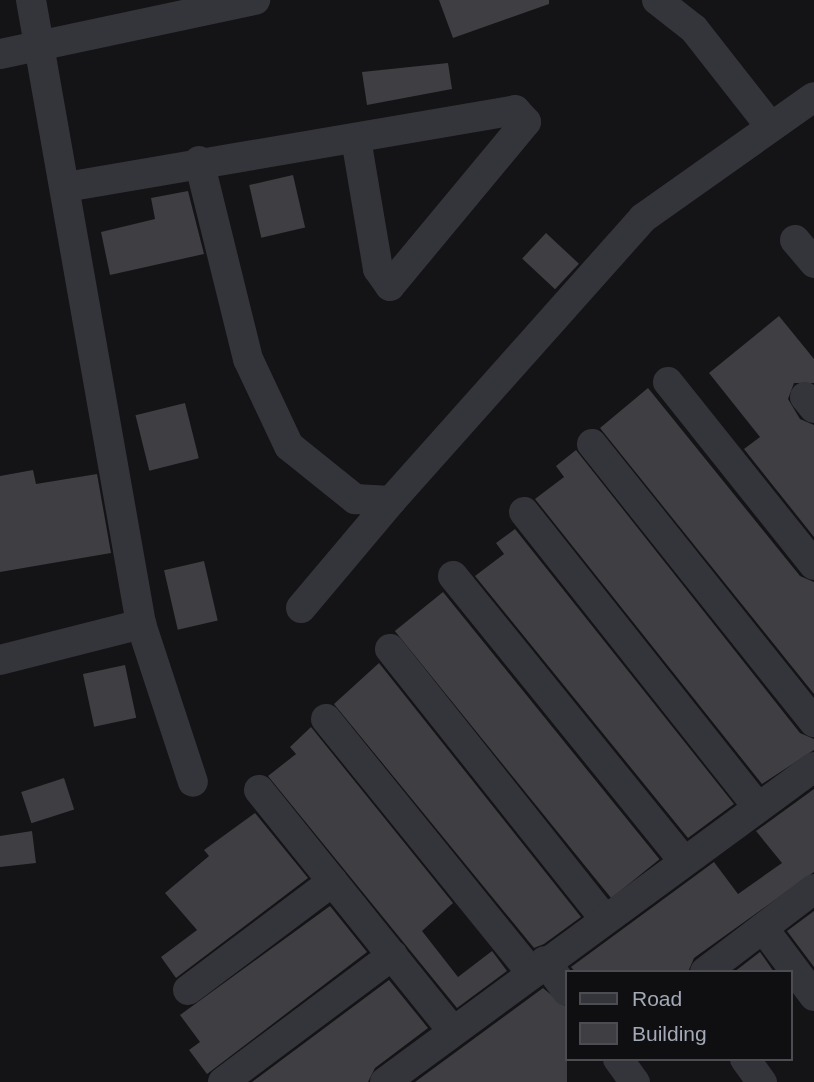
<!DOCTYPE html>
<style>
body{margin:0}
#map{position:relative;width:814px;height:1082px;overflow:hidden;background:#141416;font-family:Arial,sans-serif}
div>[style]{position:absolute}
.building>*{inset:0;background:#3e3e43;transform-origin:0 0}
.minor>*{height:30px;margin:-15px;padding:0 15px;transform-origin:15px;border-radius:15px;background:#34353b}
span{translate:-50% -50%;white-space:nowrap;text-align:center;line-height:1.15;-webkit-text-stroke:6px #0f0f11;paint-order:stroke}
.legend{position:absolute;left:565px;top:970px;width:228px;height:91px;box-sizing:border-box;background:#0f0f11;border:2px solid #4b4d53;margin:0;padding:9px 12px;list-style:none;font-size:21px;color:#a4a9b7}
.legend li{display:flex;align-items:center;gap:14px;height:35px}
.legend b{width:35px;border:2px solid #4b4d53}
</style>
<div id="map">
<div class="building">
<div style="clip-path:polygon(439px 0,549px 0,549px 4px,453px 38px)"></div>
<div style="clip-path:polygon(448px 63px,452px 89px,367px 105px,362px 72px)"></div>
<div style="left:293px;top:175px;width:54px;height:45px;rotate:77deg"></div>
<div style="clip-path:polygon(188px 191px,204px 254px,110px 275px,101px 232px,155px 219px,151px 198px)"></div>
<div style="left:546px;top:233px;width:45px;height:35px;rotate:43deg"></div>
<div style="clip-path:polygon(779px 316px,814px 359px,814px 383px,794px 383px,788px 399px,800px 419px,814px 425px,814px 537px,744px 449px,760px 437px,709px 373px)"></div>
<div style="clip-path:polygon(648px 388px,800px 576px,814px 582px,814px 694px,600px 428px)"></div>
<div style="left:185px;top:403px;width:57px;height:51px;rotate:76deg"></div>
<div style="clip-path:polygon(576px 450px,800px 733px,814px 739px,814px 750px,762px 784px,535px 499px,564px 477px,556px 466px)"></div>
<div style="clip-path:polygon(33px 470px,36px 484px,97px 474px,111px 553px,0 572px,0 476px)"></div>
<div style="clip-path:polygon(515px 529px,734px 804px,688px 838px,475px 576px,504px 554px,496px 543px)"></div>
<div style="left:204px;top:561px;width:61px;height:41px;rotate:77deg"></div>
<div style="left:443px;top:592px;width:344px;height:62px;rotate:51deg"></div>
<div style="clip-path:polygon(379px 663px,581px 917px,544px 944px,534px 948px,334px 704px)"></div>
<div style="left:125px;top:665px;width:54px;height:43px;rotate:78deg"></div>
<div style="clip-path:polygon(311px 727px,453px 903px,422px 931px,458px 977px,492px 951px,507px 971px,457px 1008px,268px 776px,296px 754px,290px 747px)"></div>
<div style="left:64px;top:778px;width:33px;height:45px;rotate:72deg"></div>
<div style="clip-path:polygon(814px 789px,814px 872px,694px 958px,688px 972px,575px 972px,571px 967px,714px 862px,738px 894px,782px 863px,756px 831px)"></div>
<div style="clip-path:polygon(255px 813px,308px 878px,176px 978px,161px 957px,197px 930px,165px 893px,209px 856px,204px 850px)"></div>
<div style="clip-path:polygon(32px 831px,36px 863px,0 867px,0 836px)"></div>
<div style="clip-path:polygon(330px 906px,367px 952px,207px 1074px,189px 1050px,200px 1042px,180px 1015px)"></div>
<div style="clip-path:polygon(814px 911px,814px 967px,787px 931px)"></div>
<div style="clip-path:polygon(760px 952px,774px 972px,734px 972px)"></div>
<div style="clip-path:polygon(389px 980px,428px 1028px,375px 1068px,368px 1082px,252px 1082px)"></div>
<div style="clip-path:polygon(543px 988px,567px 1008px,567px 1082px,415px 1082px)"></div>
</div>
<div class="minor">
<div style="left:31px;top:0;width:634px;rotate:80deg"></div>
<div style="left:141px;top:624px;width:166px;rotate:71.8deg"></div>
<div style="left:657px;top:0;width:47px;rotate:38.1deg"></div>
<div style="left:694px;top:29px;width:123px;rotate:51.9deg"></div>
<div style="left:0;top:54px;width:261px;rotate:-12deg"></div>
<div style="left:199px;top:161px;width:204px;rotate:76.1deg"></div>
<div style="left:248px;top:359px;width:96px;rotate:64.8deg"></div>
<div style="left:289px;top:446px;width:85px;rotate:38.8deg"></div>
<div style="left:355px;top:499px;width:36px;rotate:3deg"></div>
<div style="left:391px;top:501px;width:379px;rotate:-48.3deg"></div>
<div style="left:643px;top:218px;width:209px;rotate:-35.3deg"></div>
<div style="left:66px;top:187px;width:456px;rotate:-9.7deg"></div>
<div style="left:515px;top:110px;width:16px;rotate:47deg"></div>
<div style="left:526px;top:122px;width:213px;rotate:129.7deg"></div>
<div style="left:390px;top:286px;width:21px;rotate:-125deg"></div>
<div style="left:378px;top:269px;width:132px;rotate:-99.6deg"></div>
<div style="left:795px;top:240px;width:30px;rotate:50deg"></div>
<div style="left:668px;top:382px;width:234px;rotate:51.4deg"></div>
<div style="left:805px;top:397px;width:14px;rotate:51deg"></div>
<div style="left:592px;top:444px;width:356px;rotate:51.4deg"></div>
<div style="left:524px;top:512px;width:377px;rotate:51.6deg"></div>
<div style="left:453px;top:576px;width:367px;rotate:51deg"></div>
<div style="left:301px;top:608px;width:140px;rotate:-49.9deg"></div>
<div style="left:390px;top:649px;width:344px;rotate:51.5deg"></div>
<div style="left:0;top:660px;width:146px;rotate:-14.3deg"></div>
<div style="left:326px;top:719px;width:326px;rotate:51deg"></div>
<div style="left:259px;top:790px;width:309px;rotate:51.2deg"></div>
<div style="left:763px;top:928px;width:85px;rotate:53.1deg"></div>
<div style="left:545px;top:961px;width:37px;rotate:54deg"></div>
<div style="left:705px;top:972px;width:137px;rotate:-37.3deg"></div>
<div style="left:188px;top:990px;width:181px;rotate:-36.9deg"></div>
<div style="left:618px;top:1059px;width:29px;rotate:54deg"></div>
<div style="left:745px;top:1059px;width:29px;rotate:54deg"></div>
<div style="left:223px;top:1082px;width:212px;rotate:-36.8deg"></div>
<div style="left:385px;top:1082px;width:532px;rotate:-36.29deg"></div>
</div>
<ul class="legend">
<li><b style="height:9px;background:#34353b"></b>Road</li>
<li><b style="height:19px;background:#3e3e43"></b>Building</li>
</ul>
</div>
